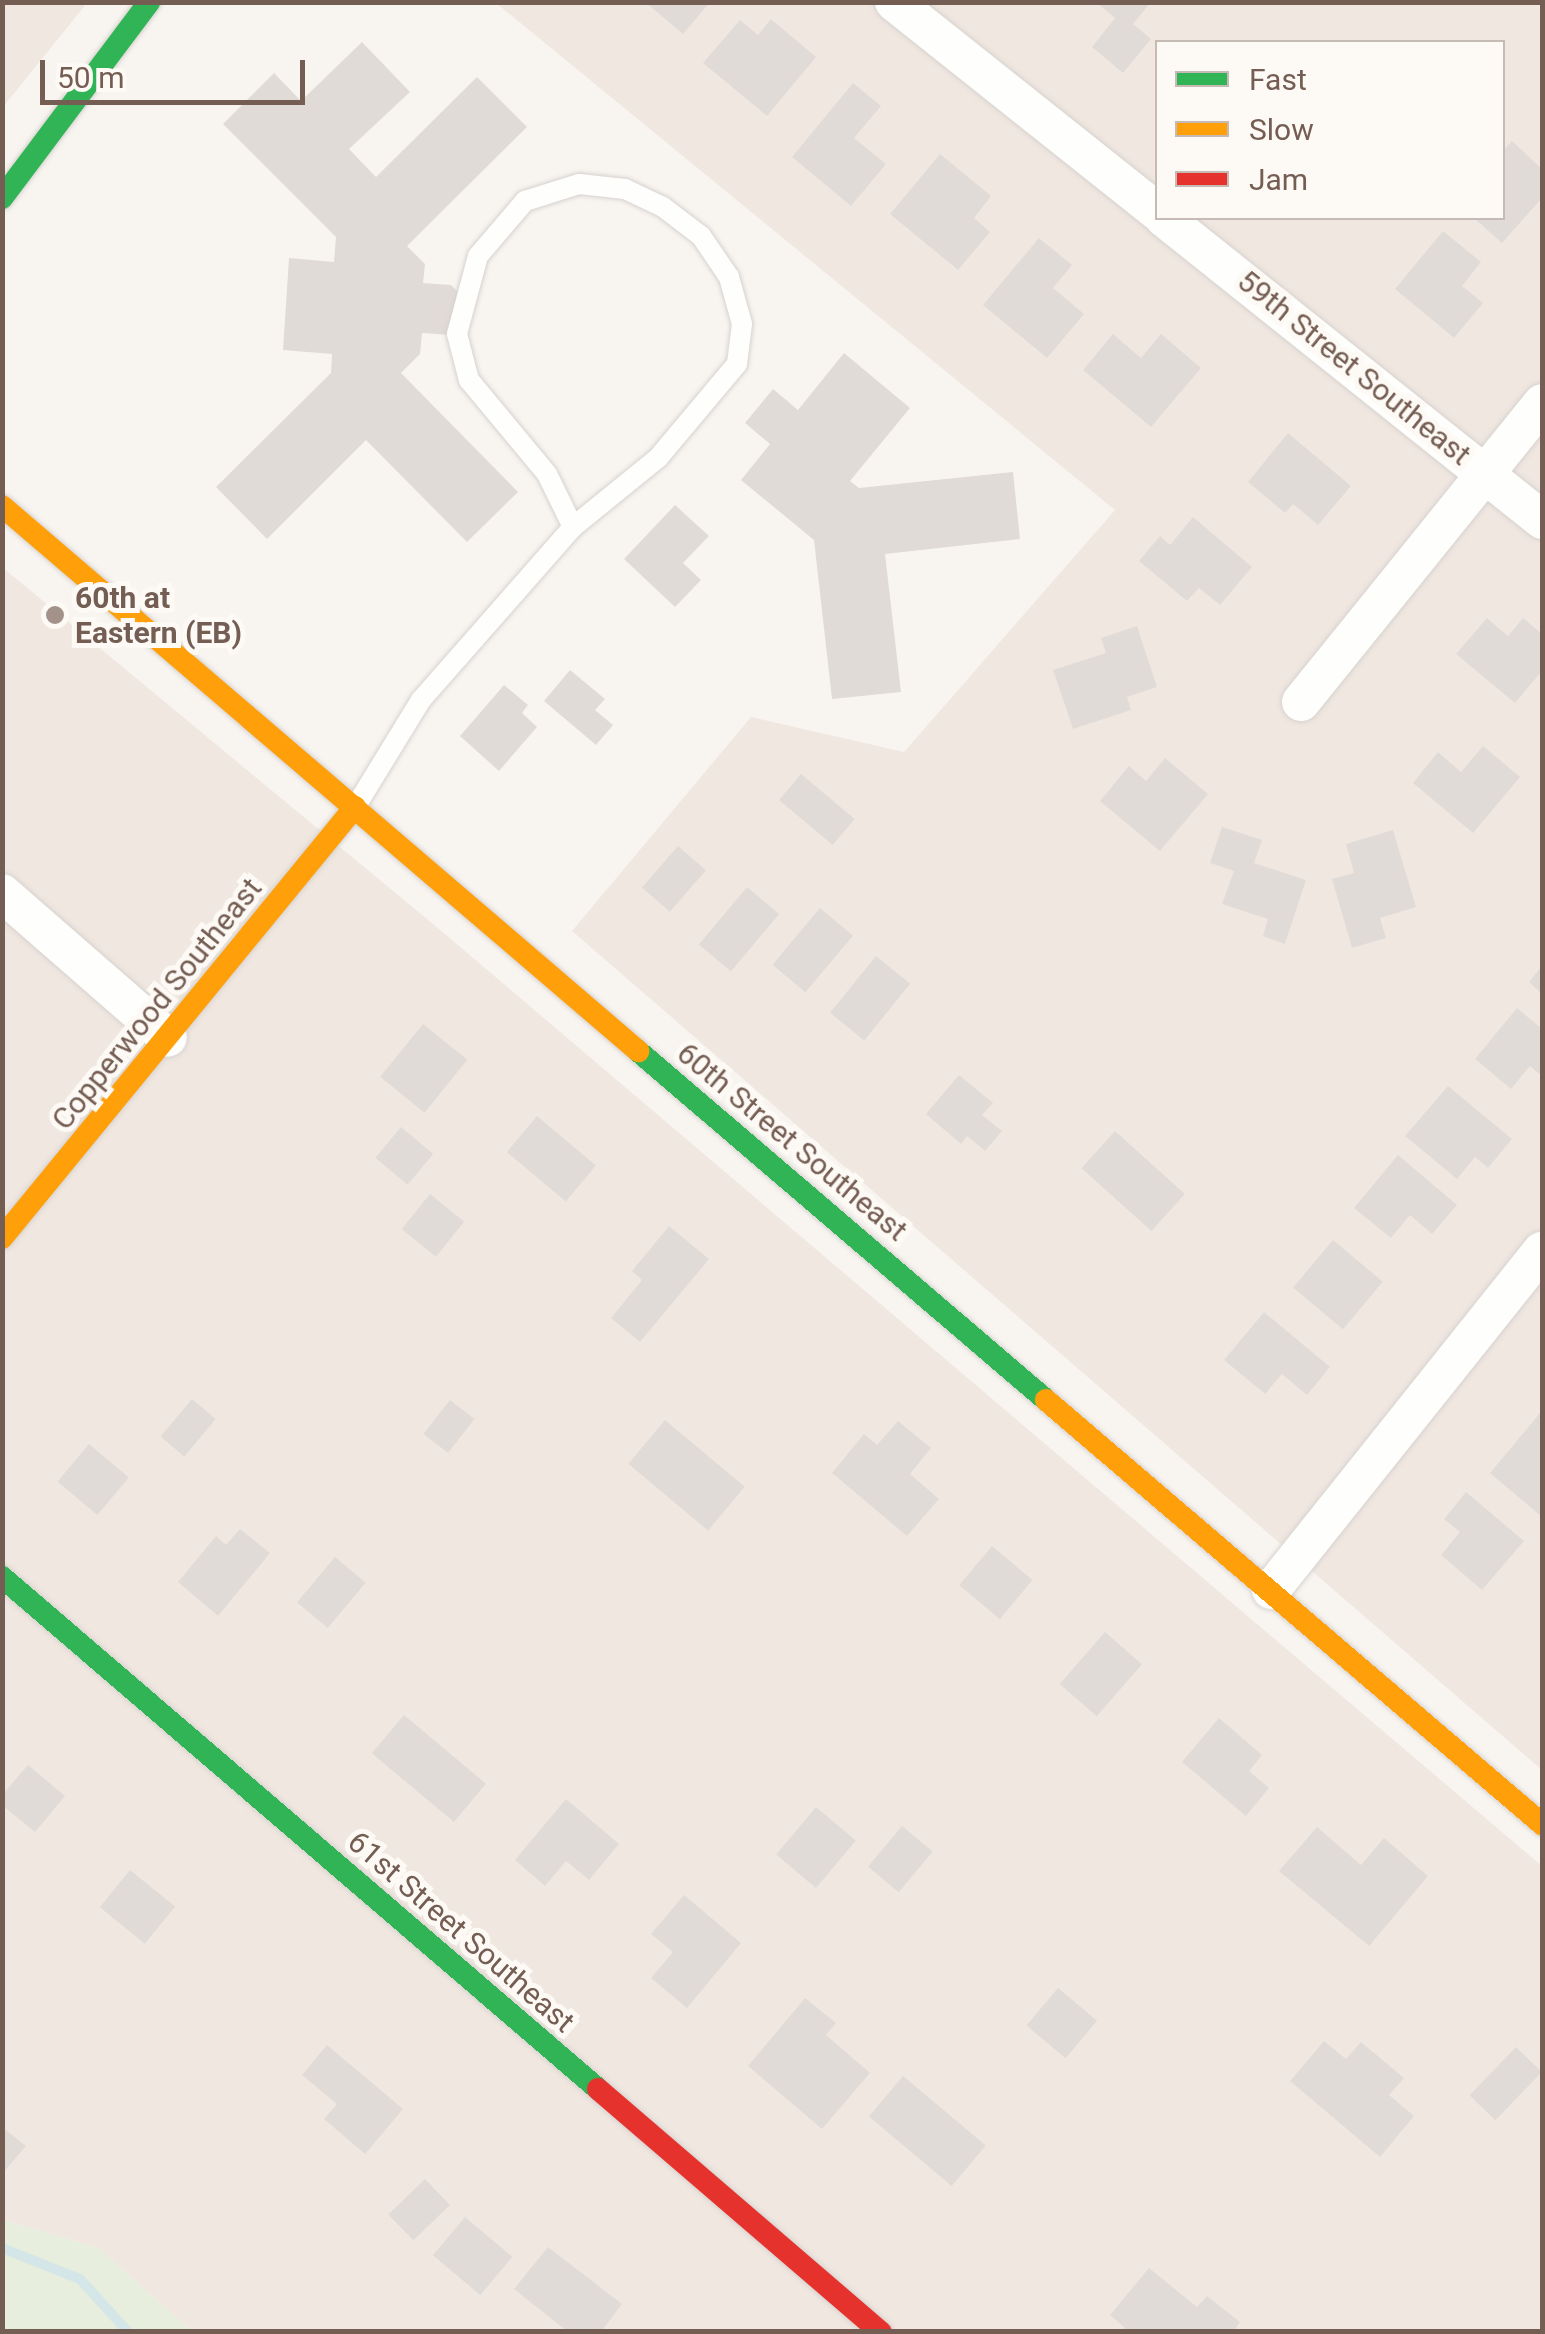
<!DOCTYPE html>
<style>
body{margin:0}
#map{position:relative;width:1545px;height:2334px;overflow:hidden;background:#f8f5f1;font-family:Roboto,sans-serif}
div>[style]{position:absolute}
.residential>*{inset:0;background:#f0e7e0}
.green>*{inset:0;background:#e7eedd}
.stream>*{height:10px;margin:-5px;padding:0 5px;transform-origin:5px;border-radius:5px;background:#d4e6e7}
.building>*{inset:0;background:#e1dbd7;transform-origin:0 0}
.roads{filter:drop-shadow(0 0 2px #d7d2cf) drop-shadow(0 0 2px #d7d2cf)}
.lane>*{height:20px;margin:-10px;padding:0 10px;transform-origin:10px;border-radius:10px;background:#fefefd}
.street>*{height:38px;margin:-19px;padding:0 19px;transform-origin:19px;border-radius:19px;background:#fefefd}
.fast>*{height:22px;margin:-11px;padding:0 11px;transform-origin:11px;border-radius:11px;background:#30b455}
.slow>*{height:22px;margin:-11px;padding:0 11px;transform-origin:11px;border-radius:11px;background:#ff9f0a}
.jam>*{height:22px;margin:-11px;padding:0 11px;transform-origin:11px;border-radius:11px;background:#e5322d}
.dots>*{width:28px;height:28px;translate:-50% -50%;box-sizing:border-box;border:5px solid #fdf9f4;border-radius:50%}
span{translate:-50% -50%;white-space:nowrap;text-align:center;line-height:1.15;-webkit-text-stroke:10px #fdf9f4;paint-order:stroke}
.street-label{font-size:30px;color:#745d53}
.poi-label{font-size:30px;color:#745d53;font-weight:700}
.left{translate:0 -50%;text-align:left}
.frame{position:absolute;inset:0;border:5px solid #745d53;pointer-events:none}
.legend{position:absolute;left:1155px;top:40px;width:350px;height:180px;box-sizing:border-box;background:#fdf9f4;border:2px solid #c6bbb4;margin:0;padding:12px 18px;list-style:none;font-size:30px;color:#745d53}
.legend li{display:flex;align-items:center;gap:20px;height:50px}
.legend b{width:50px;border:2px solid #c6bbb4}
.scale{position:absolute;left:40px;top:60px;width:265px;height:45px;box-sizing:border-box;border:5px solid #745d53;border-top:0;padding-left:12px;font-size:30px;line-height:35px;white-space:nowrap;color:#745d53;-webkit-text-stroke:8px #fdf9f4;paint-order:stroke}
</style>
<div id="map">
<div class="residential">
<div style="clip-path:polygon(3px 2px,87px 3px,3px 107px,2px 3px)"></div>
<div style="clip-path:polygon(evenodd,496px 3px,1542px 3px,1542px 1770px,572px 931px,751px 717px,904px 752px,1115px 510px,496px 3px,1158px 42px,1502px 42px,1502px 218px,1158px 218px,1158px 42px)"></div>
<div style="clip-path:polygon(2px 567px,439px 929px,1542px 1866px,1542px 2331px,192px 2331px,98px 2248px,3px 2220px)"></div>
</div>
<div class="green">
<div style="clip-path:polygon(3px 2220px,98px 2248px,192px 2331px,3px 2331px)"></div>
</div>
<div class="stream">
<div style="left:2px;top:2248px;width:84px;rotate:21.7deg"></div>
<div style="left:80px;top:2279px;width:72px;rotate:47.8deg"></div>
</div>
<div class="building">
<div style="clip-path:polygon(645px 2px,710px 2px,683px 34px)"></div>
<div style="clip-path:polygon(1096px 2px,1151px 2px,1133px 24px,1151px 39px,1123px 73px,1092px 47px,1115px 18px)"></div>
<div style="clip-path:polygon(771px 19px,816px 57px,767px 116px,703px 63px,740px 20px,758px 35px)"></div>
<div style="clip-path:polygon(362px 42px,410px 92px,349px 149px,376px 177px,477px 77px,527px 127px,407px 246px,425px 264px,423px 283px,451px 285px,457px 291px,453px 335px,422px 333px,420px 354px,401px 373px,518px 492px,467px 542px,366px 440px,267px 539px,216px 487px,331px 373px,332px 354px,283px 350px,289px 258px,334px 262px,336px 237px,223px 124px,274px 73px,301px 101px)"></div>
<div style="clip-path:polygon(853px 83px,881px 106px,854px 138px,886px 164px,851px 206px,792px 157px)"></div>
<div style="clip-path:polygon(1512px 141px,1542px 169px,1542px 198px,1502px 243px,1474px 218px,1502px 218px,1502px 152px)"></div>
<div style="clip-path:polygon(940px 154px,991px 196px,974px 218px,990px 232px,958px 270px,890px 214px)"></div>
<div style="clip-path:polygon(1443px 231px,1481px 262px,1462px 286px,1483px 303px,1454px 338px,1395px 289px)"></div>
<div style="clip-path:polygon(1039px 238px,1072px 265px,1053px 288px,1084px 314px,1047px 358px,983px 305px)"></div>
<div style="clip-path:polygon(1113px 334px,1141px 358px,1161px 334px,1201px 368px,1151px 427px,1083px 370px)"></div>
<div style="clip-path:polygon(844px 353px,910px 408px,850px 481px,859px 488px,1013px 472px,1020px 539px,885px 554px,901px 692px,832px 699px,814px 540px,741px 480px,770px 444px,745px 423px,773px 389px,798px 410px)"></div>
<div style="clip-path:polygon(1288px 433px,1351px 486px,1318px 525px,1293px 504px,1285px 513px,1248px 482px)"></div>
<div style="clip-path:polygon(675px 505px,709px 536px,683px 563px,701px 580px,675px 607px,624px 559px)"></div>
<div style="clip-path:polygon(1193px 517px,1252px 567px,1220px 605px,1199px 588px,1187px 601px,1139px 561px,1160px 536px,1170px 545px)"></div>
<div style="clip-path:polygon(1487px 618px,1508px 636px,1523px 618px,1542px 634px,1542px 671px,1515px 703px,1456px 654px)"></div>
<div style="clip-path:polygon(1137px 626px,1157px 687px,1127px 697px,1131px 710px,1073px 729px,1053px 670px,1106px 653px,1101px 638px)"></div>
<div style="clip-path:polygon(570px 670px,605px 699px,595px 710px,613px 725px,596px 745px,544px 701px)"></div>
<div style="clip-path:polygon(504px 685px,528px 705px,522px 713px,537px 727px,499px 771px,460px 736px)"></div>
<div style="clip-path:polygon(1483px 746px,1520px 777px,1473px 833px,1413px 783px,1438px 752px,1461px 772px)"></div>
<div style="clip-path:polygon(1165px 758px,1208px 794px,1160px 851px,1100px 801px,1129px 766px,1146px 781px)"></div>
<div style="left:801px;top:774px;width:70px;height:34px;rotate:40deg"></div>
<div style="clip-path:polygon(1222px 827px,1262px 840px,1254px 863px,1306px 880px,1285px 944px,1263px 936px,1268px 919px,1222px 904px,1234px 871px,1210px 863px)"></div>
<div style="clip-path:polygon(1393px 830px,1416px 907px,1380px 918px,1386px 938px,1352px 948px,1332px 879px,1354px 873px,1346px 844px)"></div>
<div style="left:678px;top:846px;width:37px;height:55px;rotate:41deg"></div>
<div style="left:747px;top:887px;width:42px;height:75px;rotate:40deg"></div>
<div style="left:820px;top:908px;width:43px;height:74px;rotate:40deg"></div>
<div style="left:876px;top:956px;width:44px;height:73px;rotate:39deg"></div>
<div style="clip-path:polygon(1542px 966px,1542px 994px,1529px 982px)"></div>
<div style="clip-path:polygon(1517px 1008px,1542px 1029px,1542px 1076px,1530px 1066px,1511px 1089px,1475px 1059px)"></div>
<div style="left:423px;top:1024px;width:57px;height:68px;rotate:39deg"></div>
<div style="clip-path:polygon(959px 1075px,993px 1103px,982px 1115px,1002px 1131px,985px 1151px,967px 1136px,961px 1144px,926px 1114px)"></div>
<div style="clip-path:polygon(1448px 1086px,1512px 1139px,1488px 1168px,1475px 1157px,1457px 1179px,1405px 1136px)"></div>
<div style="left:537px;top:1116px;width:77px;height:47px;rotate:40deg"></div>
<div style="left:401px;top:1127px;width:42px;height:40px;rotate:40deg"></div>
<div style="left:1115px;top:1131px;width:94px;height:50px;rotate:42deg"></div>
<div style="clip-path:polygon(1398px 1155px,1457px 1205px,1432px 1234px,1410px 1215px,1391px 1238px,1354px 1208px)"></div>
<div style="left:430px;top:1194px;width:44px;height:45px;rotate:39deg"></div>
<div style="clip-path:polygon(669px 1226px,709px 1259px,640px 1342px,611px 1318px,642px 1280px,632px 1271px)"></div>
<div style="left:1333px;top:1240px;width:65px;height:62px;rotate:40deg"></div>
<div style="clip-path:polygon(1264px 1312px,1330px 1367px,1307px 1395px,1282px 1374px,1265px 1394px,1224px 1360px)"></div>
<div style="left:192px;top:1399px;width:31px;height:49px;rotate:40deg"></div>
<div style="left:450px;top:1400px;width:31px;height:43px;rotate:38deg"></div>
<div style="clip-path:polygon(1540px 1413px,1542px 1416px,1542px 1517px,1490px 1473px)"></div>
<div style="left:665px;top:1420px;width:104px;height:57px;rotate:40deg"></div>
<div style="clip-path:polygon(898px 1421px,931px 1448px,910px 1474px,939px 1499px,907px 1536px,832px 1473px,864px 1434px,877px 1445px)"></div>
<div style="left:89px;top:1444px;width:52px;height:49px;rotate:40deg"></div>
<div style="clip-path:polygon(1466px 1492px,1524px 1541px,1482px 1590px,1441px 1555px,1460px 1532px,1444px 1519px)"></div>
<div style="clip-path:polygon(240px 1529px,270px 1553px,218px 1616px,178px 1582px,216px 1536px,226px 1545px)"></div>
<div style="left:992px;top:1546px;width:53px;height:51px;rotate:40deg"></div>
<div style="left:335px;top:1557px;width:40px;height:59px;rotate:40deg"></div>
<div style="left:1105px;top:1632px;width:49px;height:69px;rotate:41deg"></div>
<div style="left:404px;top:1715px;width:107px;height:50px;rotate:40deg"></div>
<div style="clip-path:polygon(1219px 1718px,1262px 1755px,1249px 1771px,1269px 1788px,1246px 1816px,1182px 1762px)"></div>
<div style="clip-path:polygon(28px 1765px,65px 1796px,35px 1832px,2px 1805px,2px 1795px)"></div>
<div style="clip-path:polygon(566px 1799px,619px 1844px,589px 1880px,566px 1861px,545px 1886px,515px 1860px)"></div>
<div style="left:816px;top:1807px;width:52px;height:62px;rotate:40deg"></div>
<div style="left:902px;top:1826px;width:40px;height:53px;rotate:40deg"></div>
<div style="clip-path:polygon(1317px 1827px,1361px 1865px,1384px 1838px,1428px 1876px,1369px 1946px,1279px 1871px)"></div>
<div style="left:130px;top:1870px;width:58px;height:48px;rotate:39deg"></div>
<div style="clip-path:polygon(684px 1895px,741px 1943px,687px 2008px,651px 1978px,673px 1952px,651px 1934px)"></div>
<div style="left:1058px;top:1988px;width:51px;height:49px;rotate:40deg"></div>
<div style="clip-path:polygon(805px 1998px,836px 2023px,826px 2035px,870px 2073px,822px 2129px,748px 2066px)"></div>
<div style="clip-path:polygon(1324px 2041px,1346px 2059px,1361px 2042px,1404px 2078px,1389px 2095px,1414px 2116px,1380px 2157px,1290px 2081px)"></div>
<div style="clip-path:polygon(327px 2045px,403px 2109px,365px 2154px,324px 2119px,337px 2104px,302px 2075px)"></div>
<div style="left:1516px;top:2047px;width:36px;height:67px;rotate:44deg"></div>
<div style="left:903px;top:2076px;width:108px;height:53px;rotate:40deg"></div>
<div style="clip-path:polygon(2px 2127px,26px 2146px,2px 2174px)"></div>
<div style="left:425px;top:2179px;width:36px;height:51px;rotate:46deg"></div>
<div style="left:465px;top:2217px;width:62px;height:50px;rotate:40deg"></div>
<div style="clip-path:polygon(548px 2247px,622px 2304px,601px 2332px,568px 2332px,514px 2289px)"></div>
<div style="clip-path:polygon(1149px 2268px,1197px 2307px,1207px 2296px,1240px 2322px,1233px 2332px,1122px 2332px,1125px 2328px,1110px 2315px)"></div>
</div>
<div class="roads">
<div class="lane">
<div style="left:356px;top:806px;width:124px;rotate:-58.5deg"></div>
<div style="left:421px;top:700px;width:230px;rotate:-48.7deg"></div>
<div style="left:573px;top:527px;width:109px;rotate:-39.1deg"></div>
<div style="left:658px;top:458px;width:123px;rotate:-50deg"></div>
<div style="left:737px;top:364px;width:40px;rotate:-82.9deg"></div>
<div style="left:742px;top:324px;width:49px;rotate:-105.5deg"></div>
<div style="left:729px;top:277px;width:50px;rotate:-124.3deg"></div>
<div style="left:701px;top:236px;width:48px;rotate:-142.7deg"></div>
<div style="left:663px;top:207px;width:42px;rotate:-154.7deg"></div>
<div style="left:625px;top:189px;width:46px;rotate:-173.8deg"></div>
<div style="left:579px;top:184px;width:57px;rotate:162.5deg"></div>
<div style="left:525px;top:201px;width:72px;rotate:130.5deg"></div>
<div style="left:478px;top:256px;width:81px;rotate:105.1deg"></div>
<div style="left:457px;top:334px;width:48px;rotate:75.4deg"></div>
<div style="left:469px;top:380px;width:122px;rotate:50.3deg"></div>
<div style="left:547px;top:474px;width:59px;rotate:63.9deg"></div>
</div>
<div class="street">
<div style="left:894px;top:2px;width:337px;rotate:38.5deg"></div>
<div style="left:1164px;top:218px;width:484px;rotate:38.6deg"></div>
<div style="left:1301px;top:702px;width:384px;rotate:-51.1deg"></div>
<div style="left:2px;top:893px;width:220px;rotate:41.1deg"></div>
<div style="left:1271px;top:1590px;width:434px;rotate:-51.4deg"></div>
</div>
<div class="fast">
<div style="left:2px;top:198px;width:245px;rotate:-53.1deg"></div>
<div style="left:638px;top:1051px;width:537px;rotate:40.54deg"></div>
<div style="left:2px;top:1577px;width:786px;rotate:40.66deg"></div>
</div>
<div class="slow">
<div style="left:2px;top:506px;width:838px;rotate:40.59deg"></div>
<div style="left:2px;top:1238px;width:557px;rotate:-50.68deg"></div>
<div style="left:1046px;top:1400px;width:653px;rotate:40.53deg"></div>
</div>
<div class="jam">
<div style="left:598px;top:2089px;width:373px;rotate:40.7deg"></div>
</div>
</div>
<div class="dots">
<div style="left:55px;top:615px;background:#a2928a"></div>
</div>
<div class="street-label">
<span style="left:1354px;top:368px;rotate:39deg">59th Street Southeast</span>
<span style="left:157px;top:1004px;rotate:-51deg">Copperwood Southeast</span>
<span style="left:792px;top:1142px;rotate:40deg">60th Street Southeast</span>
<span style="left:461px;top:1932px;rotate:41deg">61st Street Southeast</span>
</div>
<div class="poi-label">
<span class="left" style="left:75px;top:615px">60th at<br>Eastern (EB)</span>
</div>
<div class="frame"></div>
<ul class="legend">
<li><b style="height:12px;background:#30b455"></b>Fast</li>
<li><b style="height:12px;background:#ff9f0a"></b>Slow</li>
<li><b style="height:12px;background:#e5322d"></b>Jam</li>
</ul>
<div class="scale">50 m</div>
</div>
